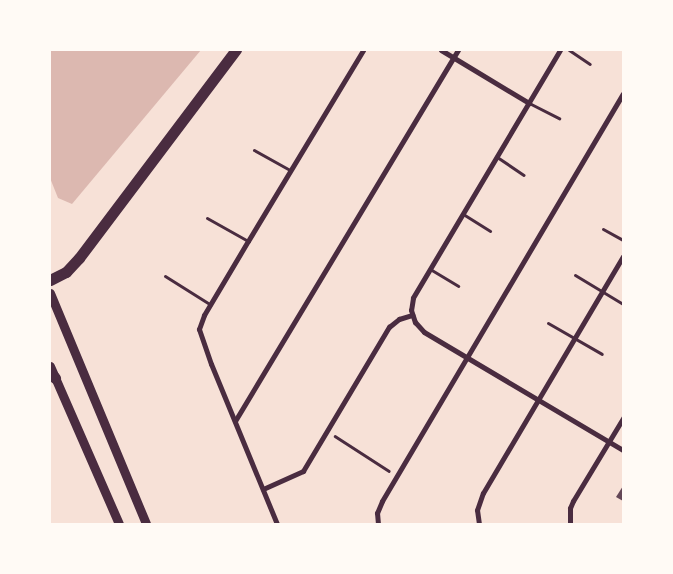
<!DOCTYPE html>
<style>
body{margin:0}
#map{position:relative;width:673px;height:574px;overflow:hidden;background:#f7e1d7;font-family:Jost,sans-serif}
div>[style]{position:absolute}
.water>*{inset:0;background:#dcb8b0}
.building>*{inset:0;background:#644757}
.path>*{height:2.5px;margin:-1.25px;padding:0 1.25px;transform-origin:1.25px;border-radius:1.25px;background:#4a2c40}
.service>*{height:3px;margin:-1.5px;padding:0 1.5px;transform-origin:1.5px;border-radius:1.5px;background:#4a2c40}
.minor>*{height:5px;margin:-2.5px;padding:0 2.5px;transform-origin:2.5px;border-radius:2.5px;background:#4a2c40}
.secondary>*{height:9px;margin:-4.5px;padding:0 4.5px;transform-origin:4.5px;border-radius:4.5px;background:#4a2c40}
.motorway>*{height:11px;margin:-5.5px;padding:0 5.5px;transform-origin:5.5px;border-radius:5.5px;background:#4a2c40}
span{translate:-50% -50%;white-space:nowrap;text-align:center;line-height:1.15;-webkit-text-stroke:4px #fffaf5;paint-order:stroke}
.frame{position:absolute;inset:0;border:51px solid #fffaf5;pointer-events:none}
</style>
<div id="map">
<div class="water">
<div style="clip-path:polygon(50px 50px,201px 50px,72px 204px,58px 198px,50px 178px)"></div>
</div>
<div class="building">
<div style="clip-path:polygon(623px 486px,623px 501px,616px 497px)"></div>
</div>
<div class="path">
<div style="left:335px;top:436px;width:64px;rotate:32.9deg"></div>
</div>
<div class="service">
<div style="left:569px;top:50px;width:25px;rotate:34deg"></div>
<div style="left:529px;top:103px;width:34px;rotate:27deg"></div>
<div style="left:254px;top:150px;width:41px;rotate:29.1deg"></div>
<div style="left:497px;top:157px;width:32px;rotate:34deg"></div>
<div style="left:463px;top:214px;width:32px;rotate:32deg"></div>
<div style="left:207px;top:218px;width:47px;rotate:29.3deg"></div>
<div style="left:603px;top:229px;width:23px;rotate:29deg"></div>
<div style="left:430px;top:269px;width:33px;rotate:31deg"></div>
<div style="left:575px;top:275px;width:56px;rotate:31.1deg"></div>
<div style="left:165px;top:276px;width:54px;rotate:32.2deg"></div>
<div style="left:548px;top:323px;width:62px;rotate:29.9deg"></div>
</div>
<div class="minor">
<div style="left:441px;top:50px;width:103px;rotate:31.1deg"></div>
<div style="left:560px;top:50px;width:288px;rotate:120.7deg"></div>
<div style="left:413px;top:298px;width:12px;rotate:99deg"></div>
<div style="left:411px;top:310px;width:13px;rotate:72deg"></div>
<div style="left:415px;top:322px;width:13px;rotate:48deg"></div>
<div style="left:424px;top:332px;width:231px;rotate:30.7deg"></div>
<div style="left:235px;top:421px;width:433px;rotate:-59deg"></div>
<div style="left:263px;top:489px;width:44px;rotate:-24.2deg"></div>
<div style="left:303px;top:471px;width:168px;rotate:-59.2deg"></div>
<div style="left:389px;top:327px;width:13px;rotate:-39deg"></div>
<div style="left:399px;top:319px;width:14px;rotate:-17deg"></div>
<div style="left:277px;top:524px;width:173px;rotate:-112.4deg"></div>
<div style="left:211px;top:364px;width:37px;rotate:-109deg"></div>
<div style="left:199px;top:329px;width:15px;rotate:-70deg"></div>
<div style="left:204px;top:315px;width:86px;rotate:-59.3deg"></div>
<div style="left:248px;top:241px;width:223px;rotate:-58.9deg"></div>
<div style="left:378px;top:524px;width:11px;rotate:-95deg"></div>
<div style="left:377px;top:513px;width:13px;rotate:-67deg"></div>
<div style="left:382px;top:501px;width:473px;rotate:-59.4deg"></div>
<div style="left:479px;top:524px;width:14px;rotate:-98deg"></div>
<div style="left:477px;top:510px;width:18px;rotate:-71deg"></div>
<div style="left:483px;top:493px;width:275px;rotate:-59.4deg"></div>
<div style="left:570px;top:524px;width:16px;rotate:-90deg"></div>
<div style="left:570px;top:508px;width:8px;rotate:-67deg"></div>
<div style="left:573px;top:501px;width:97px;rotate:-58.9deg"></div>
</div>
<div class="secondary">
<div style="left:50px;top:293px;width:250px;rotate:67.4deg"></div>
<div style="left:50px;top:366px;width:172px;rotate:66.4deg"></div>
</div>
<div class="motorway">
<div style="left:50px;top:280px;width:18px;rotate:-27deg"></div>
<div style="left:66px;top:272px;width:19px;rotate:-47deg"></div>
<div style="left:79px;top:258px;width:261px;rotate:-53deg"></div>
<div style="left:50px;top:372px;width:8px;rotate:50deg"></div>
</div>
<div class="frame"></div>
</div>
